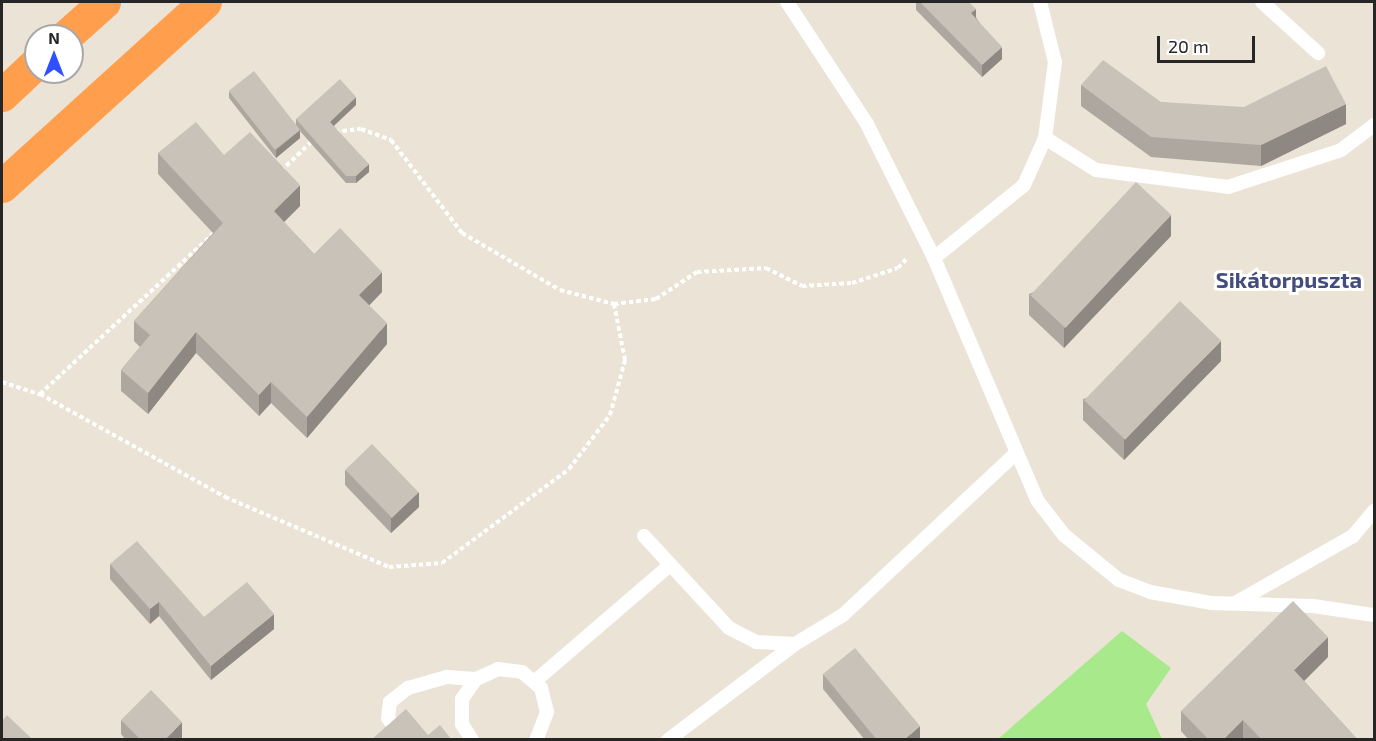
<!DOCTYPE html>
<meta charset="utf-8">
<style>
body{margin:0}
#map{position:relative;width:1376px;height:741px;overflow:hidden;background:#ebe3d5;font-family:"Exo 2",sans-serif}
div>[style]{position:absolute}
.green>*{inset:0;background:#a8e98b}
.path>*{height:4px;margin-top:-2px;transform-origin:0;background:repeating-linear-gradient(90deg,#fff 0 4.5px,transparent 0 7.5px)}
.lane>*{height:14px;margin:-7px;padding:0 7px;transform-origin:7px;border-radius:7px;background:#fff}
.highway>*{height:33px;margin:-16.5px;padding:0 16.5px;transform-origin:16.5px;border-radius:16.5px;background:#ff9f4d}
.wall>*{inset:0;background:#ada79f}
.shaded-wall>*{inset:0;background:#8d8882}
.building>*{inset:0;background:#c9c2b9;transform-origin:0 0}
span{translate:-50% -50%;white-space:nowrap;text-align:center;line-height:1.15;-webkit-text-stroke:6px #fff;paint-order:stroke}
.neighbourhood-label{font-size:22px;color:#434c7b;font-weight:700}
.frame{position:absolute;inset:0;border:3px solid #262626;pointer-events:none}
.north{position:absolute;left:24px;top:24px;width:60px;height:60px;box-sizing:border-box;background:#fff;border:2px solid #a8a8a8;border-radius:50%;rotate:0deg;font-size:16px;font-weight:700;line-height:24px;text-align:center;color:#262626}
.north::after{content:'';display:block;margin:auto;width:21px;height:27px;background:#2f50ff;clip-path:polygon(50% 0,100% 100%,50% 72%,0 100%)}
.scale{position:absolute;left:1157px;top:36px;width:98px;height:27px;box-sizing:border-box;border:3px solid #262626;border-top:0;padding-left:8px;font-size:18px;line-height:21px;white-space:nowrap;color:#262626;-webkit-text-stroke:4px #fff;paint-order:stroke}
</style>
<div id="map">
<div class="green">
<div style="clip-path:polygon(1122px 631px,1171px 668px,1146px 704px,1162px 739px,998px 739px)"></div>
</div>
<div class="path">
<div style="left:335px;top:132px;width:26px;rotate:-7deg"></div>
<div style="left:361px;top:129px;width:32px;rotate:20deg"></div>
<div style="left:391px;top:140px;width:117px;rotate:52.6deg"></div>
<div style="left:462px;top:233px;width:113px;rotate:30.2deg"></div>
<div style="left:560px;top:290px;width:56px;rotate:14.5deg"></div>
<div style="left:614px;top:304px;width:42px;rotate:-6.8deg"></div>
<div style="left:656px;top:299px;width:49px;rotate:-33.4deg"></div>
<div style="left:697px;top:272px;width:69px;rotate:-3.3deg"></div>
<div style="left:766px;top:268px;width:40px;rotate:26.6deg"></div>
<div style="left:802px;top:286px;width:50px;rotate:-3.4deg"></div>
<div style="left:852px;top:283px;width:48px;rotate:-18.1deg"></div>
<div style="left:898px;top:268px;width:15px;rotate:-48deg"></div>
<div style="left:281px;top:171px;width:43px;rotate:-44.1deg"></div>
<div style="left:2px;top:382px;width:40px;rotate:18deg"></div>
<div style="left:40px;top:394px;width:212px;rotate:29.1deg"></div>
<div style="left:225px;top:497px;width:178px;rotate:23.1deg"></div>
<div style="left:389px;top:567px;width:53px;rotate:-4.3deg"></div>
<div style="left:442px;top:563px;width:158px;rotate:-36.5deg"></div>
<div style="left:569px;top:469px;width:68px;rotate:-52.8deg"></div>
<div style="left:610px;top:415px;width:57px;rotate:-74.7deg"></div>
<div style="left:625px;top:360px;width:57px;rotate:-101.1deg"></div>
<div style="left:40px;top:394px;width:240px;rotate:-42.8deg"></div>
</div>
<div class="lane">
<div style="left:787px;top:2px;width:146px;rotate:56.7deg"></div>
<div style="left:867px;top:124px;width:150px;rotate:63.4deg"></div>
<div style="left:934px;top:258px;width:263px;rotate:66.9deg"></div>
<div style="left:1037px;top:500px;width:44px;rotate:52.4deg"></div>
<div style="left:1064px;top:535px;width:71px;rotate:39.3deg"></div>
<div style="left:1119px;top:580px;width:33px;rotate:21deg"></div>
<div style="left:1150px;top:592px;width:63px;rotate:10.1deg"></div>
<div style="left:1212px;top:603px;width:101px;rotate:1.7deg"></div>
<div style="left:1313px;top:606px;width:62px;rotate:8.4deg"></div>
<div style="left:1040px;top:2px;width:62px;rotate:76deg"></div>
<div style="left:1055px;top:62px;width:77px;rotate:97.5deg"></div>
<div style="left:1262px;top:2px;width:76px;rotate:42.3deg"></div>
<div style="left:934px;top:258px;width:116px;rotate:-39deg"></div>
<div style="left:1024px;top:185px;width:51px;rotate:-65.9deg"></div>
<div style="left:1045px;top:138px;width:60px;rotate:32.1deg"></div>
<div style="left:1096px;top:170px;width:133px;rotate:7.3deg"></div>
<div style="left:1228px;top:187px;width:119px;rotate:-18.1deg"></div>
<div style="left:1341px;top:150px;width:41px;rotate:-37.1deg"></div>
<div style="left:644px;top:536px;width:125px;rotate:47.3deg"></div>
<div style="left:729px;top:628px;width:30px;rotate:27deg"></div>
<div style="left:756px;top:642px;width:39px;rotate:3deg"></div>
<div style="left:795px;top:644px;width:56px;rotate:-31.1deg"></div>
<div style="left:843px;top:615px;width:237px;rotate:-43.1deg"></div>
<div style="left:1235px;top:603px;width:136px;rotate:-29.6deg"></div>
<div style="left:1353px;top:536px;width:33px;rotate:-50deg"></div>
<div style="left:534px;top:682px;width:179px;rotate:-40.7deg"></div>
<div style="left:395px;top:727px;width:11px;rotate:-128deg"></div>
<div style="left:388px;top:718px;width:16px;rotate:-83deg"></div>
<div style="left:390px;top:702px;width:23px;rotate:-38deg"></div>
<div style="left:408px;top:688px;width:41px;rotate:-15.8deg"></div>
<div style="left:447px;top:677px;width:29px;rotate:4deg"></div>
<div style="left:472px;top:740px;width:19px;rotate:-122deg"></div>
<div style="left:462px;top:724px;width:25px;rotate:-90deg"></div>
<div style="left:462px;top:699px;width:24px;rotate:-55deg"></div>
<div style="left:476px;top:679px;width:24px;rotate:-24deg"></div>
<div style="left:498px;top:669px;width:24px;rotate:7deg"></div>
<div style="left:522px;top:672px;width:25px;rotate:40deg"></div>
<div style="left:541px;top:688px;width:25px;rotate:76deg"></div>
<div style="left:547px;top:712px;width:30px;rotate:111deg"></div>
<div style="left:668px;top:740px;width:159px;rotate:-37.1deg"></div>
</div>
<div class="highway">
<div style="left:66px;top:36px;width:51px;rotate:-41.8deg"></div>
<div style="left:2px;top:95px;width:47px;rotate:-43.3deg"></div>
<div style="left:2px;top:186px;width:274px;rotate:-42.2deg"></div>
</div>
<div class="wall">
<div style="clip-path:polygon(916px 2px,969px 2px,976px 17px,1002px 59px,982px 77px,916px 10px)"></div>
<div style="clip-path:polygon(1081px 85px,1161px 102px,1346px 124px,1261px 166px,1151px 157px,1081px 106px)"></div>
<div style="clip-path:polygon(229px 91px,296px 125px,296px 119px,356px 105px,334px 126px,369px 172px,356px 183px,346px 183px,300px 131px,300px 138px,276px 158px,229px 98px)"></div>
<div style="clip-path:polygon(158px 153px,224px 155px,300px 206px,284px 222px,314px 254px,382px 292px,369px 305px,387px 344px,307px 438px,271px 403px,259px 416px,196px 353px,148px 414px,121px 391px,121px 370px,140px 347px,134px 341px,134px 321px,213px 233px,158px 174px)"></div>
<div style="clip-path:polygon(1171px 236px,1064px 348px,1029px 315px,1029px 294px)"></div>
<div style="clip-path:polygon(1221px 361px,1124px 460px,1083px 420px,1083px 399px)"></div>
<div style="clip-path:polygon(345px 470px,419px 507px,391px 533px,345px 485px)"></div>
<div style="clip-path:polygon(110px 564px,204px 617px,274px 629px,211px 680px,159px 616px,150px 624px,110px 579px)"></div>
<div style="clip-path:polygon(1328px 657px,1304px 681px,1358px 740px,1189px 740px,1181px 731px,1181px 711px)"></div>
<div style="clip-path:polygon(823px 674px,920px 740px,865px 740px,823px 689px)"></div>
<div style="clip-path:polygon(121px 720px,182px 737px,180px 740px,126px 740px,121px 734px)"></div>
</div>
<div class="shaded-wall">
<div style="clip-path:polygon(976px 9px,976px 21px,971px 13px)"></div>
<div style="clip-path:polygon(1002px 47px,1002px 59px,982px 77px,982px 65px)"></div>
<div style="clip-path:polygon(356px 97px,356px 105px,330px 129px,330px 122px)"></div>
<div style="clip-path:polygon(1346px 104px,1346px 124px,1261px 166px,1261px 145px)"></div>
<div style="clip-path:polygon(300px 130px,300px 138px,276px 158px,276px 150px)"></div>
<div style="clip-path:polygon(369px 164px,369px 172px,356px 183px,356px 176px)"></div>
<div style="clip-path:polygon(300px 185px,300px 206px,274px 232px,274px 211px)"></div>
<div style="clip-path:polygon(1171px 215px,1171px 236px,1064px 348px,1064px 328px)"></div>
<div style="clip-path:polygon(382px 272px,382px 292px,359px 316px,359px 295px)"></div>
<div style="clip-path:polygon(387px 323px,387px 344px,307px 438px,307px 417px)"></div>
<div style="clip-path:polygon(196px 332px,196px 353px,148px 414px,148px 393px)"></div>
<div style="clip-path:polygon(1221px 341px,1221px 361px,1124px 460px,1124px 439px)"></div>
<div style="clip-path:polygon(271px 382px,271px 403px,259px 416px,259px 395px)"></div>
<div style="clip-path:polygon(419px 492px,419px 507px,391px 533px,391px 518px)"></div>
<div style="clip-path:polygon(159px 602px,159px 616px,150px 624px,150px 609px)"></div>
<div style="clip-path:polygon(274px 614px,274px 629px,211px 680px,211px 666px)"></div>
<div style="clip-path:polygon(1328px 637px,1328px 657px,1294px 691px,1294px 670px)"></div>
<div style="clip-path:polygon(1243px 720px,1243px 740px,1223px 740px)"></div>
<div style="clip-path:polygon(182px 722px,182px 737px,180px 740px,165px 740px)"></div>
<div style="clip-path:polygon(920px 726px,920px 740px,904px 740px)"></div>
</div>
<div class="building">
<div style="clip-path:polygon(920px 2px,969px 2px,976px 9px,971px 13px,1002px 47px,982px 65px)"></div>
<div style="clip-path:polygon(1103px 60px,1161px 102px,1244px 107px,1326px 66px,1346px 104px,1261px 145px,1151px 137px,1081px 85px)"></div>
<div style="left:254px;top:71px;width:75px;height:32px;rotate:52deg"></div>
<div style="clip-path:polygon(340px 79px,356px 97px,330px 122px,369px 164px,356px 176px,346px 176px,296px 119px)"></div>
<div style="clip-path:polygon(196px 122px,224px 155px,250px 132px,300px 185px,274px 211px,314px 254px,340px 228px,382px 272px,359px 295px,387px 323px,307px 417px,271px 382px,259px 395px,196px 332px,148px 393px,121px 370px,150px 335px,134px 321px,223px 223px,158px 153px)"></div>
<div style="left:1136px;top:182px;width:48px;height:155px;rotate:43deg"></div>
<div style="left:1180px;top:301px;width:57px;height:138px;rotate:44deg"></div>
<div style="left:372px;top:444px;width:67px;height:37px;rotate:46deg"></div>
<div style="clip-path:polygon(137px 541px,204px 617px,247px 582px,274px 614px,211px 666px,159px 602px,150px 609px,110px 564px)"></div>
<div style="clip-path:polygon(1293px 601px,1328px 637px,1294px 670px,1358px 740px,1262px 740px,1243px 720px,1223px 740px,1209px 740px,1181px 711px)"></div>
<div style="clip-path:polygon(855px 648px,920px 726px,904px 740px,877px 740px,823px 674px)"></div>
<div style="clip-path:polygon(151px 690px,182px 722px,165px 740px,141px 740px,121px 720px)"></div>
<div style="clip-path:polygon(406px 709px,428px 735px,440px 725px,452px 740px,371px 740px)"></div>
<div style="clip-path:polygon(7px 715px,33px 740px,2px 740px,2px 721px)"></div>
</div>
<div class="neighbourhood-label">
<span style="left:1289px;top:280px">Sikátorpuszta</span>
</div>
<div class="frame"></div>
<div class="north">N</div>
<div class="scale">20 m</div>
</div>
